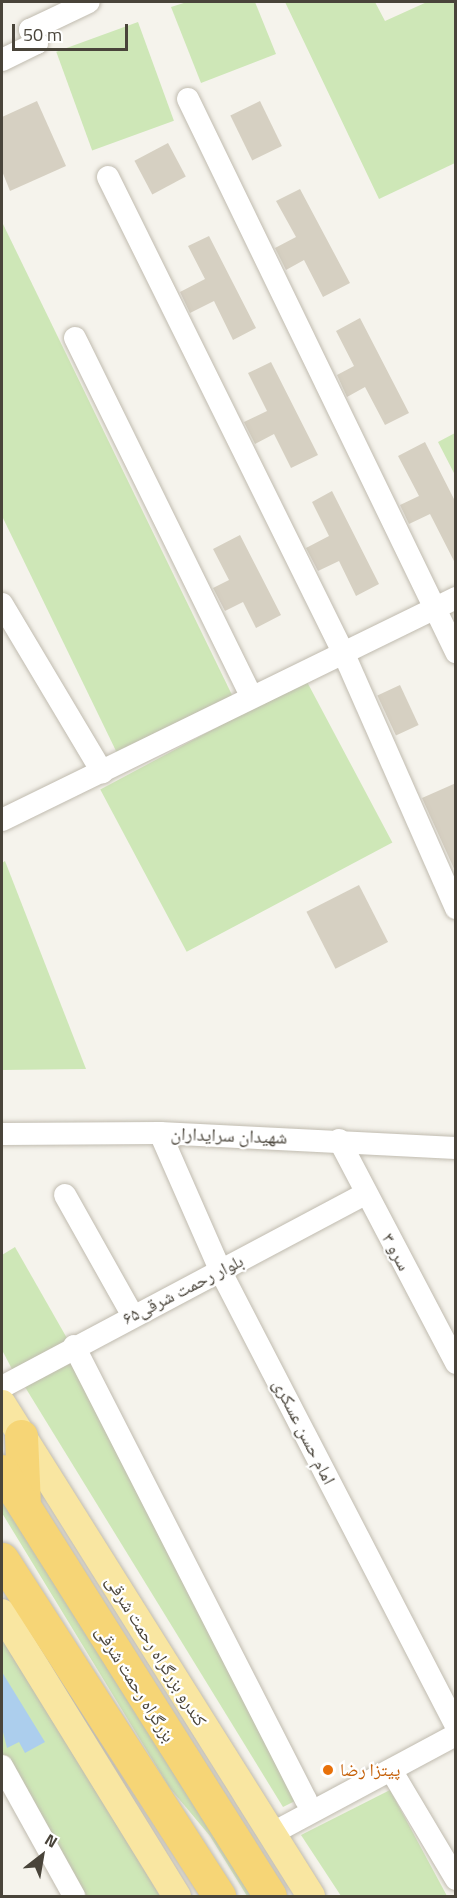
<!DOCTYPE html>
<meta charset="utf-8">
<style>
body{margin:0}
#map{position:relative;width:457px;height:1898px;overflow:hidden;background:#f5f3ec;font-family:"Titillium Web","Noto Naskh Arabic",sans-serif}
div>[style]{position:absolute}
.green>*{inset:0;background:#cee7b7;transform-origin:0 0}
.water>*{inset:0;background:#acceed}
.building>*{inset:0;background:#d6d0c2;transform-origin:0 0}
.roads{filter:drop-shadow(0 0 2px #c0bbaf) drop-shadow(0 0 2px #c0bbaf)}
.minor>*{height:22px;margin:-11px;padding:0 11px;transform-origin:11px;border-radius:11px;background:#fff}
.major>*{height:28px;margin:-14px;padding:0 14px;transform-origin:14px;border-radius:14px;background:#f9e6a1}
.highway>*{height:33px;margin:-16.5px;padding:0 16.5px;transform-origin:16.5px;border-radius:16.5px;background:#f6d576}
.dots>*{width:16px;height:16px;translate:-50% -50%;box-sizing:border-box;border:3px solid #fff;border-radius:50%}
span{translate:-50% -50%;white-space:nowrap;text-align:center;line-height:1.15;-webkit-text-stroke:4.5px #fff;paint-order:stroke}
.street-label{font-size:18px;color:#49443a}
.food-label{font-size:18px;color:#c56008}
.left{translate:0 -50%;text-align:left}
.frame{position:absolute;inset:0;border:3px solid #49443a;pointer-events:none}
.north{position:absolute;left:12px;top:1826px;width:60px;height:60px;-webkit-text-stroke:4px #fff;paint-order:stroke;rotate:31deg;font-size:16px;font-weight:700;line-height:24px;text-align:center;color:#49443a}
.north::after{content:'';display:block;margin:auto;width:21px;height:27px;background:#49443a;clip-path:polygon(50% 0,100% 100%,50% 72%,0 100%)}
.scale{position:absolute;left:12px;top:24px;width:116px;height:27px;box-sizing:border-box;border:3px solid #49443a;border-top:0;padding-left:8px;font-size:18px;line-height:21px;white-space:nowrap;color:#49443a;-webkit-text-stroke:4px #fff;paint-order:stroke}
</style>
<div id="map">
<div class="green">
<div style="clip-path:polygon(187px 2px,255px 2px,276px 54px,201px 83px,171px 7px)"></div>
<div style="clip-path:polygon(285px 2px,375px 2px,385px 21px,427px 2px,455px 2px,455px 163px,379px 199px)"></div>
<div style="left:138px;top:22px;width:105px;height:87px;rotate:70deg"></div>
<div style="clip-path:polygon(2px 222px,233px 697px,117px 753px,2px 516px)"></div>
<div style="clip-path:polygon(455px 433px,455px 475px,438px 442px)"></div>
<div style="left:306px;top:680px;width:184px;height:233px;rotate:62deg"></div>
<div style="clip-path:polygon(5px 861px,86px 1069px,2px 1070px,2px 863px)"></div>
<div style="clip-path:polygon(15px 1247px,68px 1340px,13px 1371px,2px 1350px,2px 1255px)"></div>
<div style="clip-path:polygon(69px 1360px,301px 1798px,283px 1807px,25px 1387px)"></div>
<div style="clip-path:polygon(2px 1489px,254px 1896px,247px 1896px,210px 1836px,169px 1787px,2px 1513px)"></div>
<div style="clip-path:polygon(2px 1636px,160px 1896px,80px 1896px,2px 1763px)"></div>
<div style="clip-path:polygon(390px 1790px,447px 1896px,341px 1896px,301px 1835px)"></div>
</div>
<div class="water">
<div style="clip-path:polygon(2px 1672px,45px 1742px,25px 1753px,19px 1742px,7px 1748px,2px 1728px)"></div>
</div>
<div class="building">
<div style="clip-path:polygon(37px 101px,66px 166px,10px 191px,2px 171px,2px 117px)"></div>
<div style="left:260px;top:101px;width:50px;height:33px;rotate:64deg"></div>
<div style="left:168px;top:143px;width:38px;height:38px;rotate:62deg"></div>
<div style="clip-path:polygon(300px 189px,350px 283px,323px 297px,304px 260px,286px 270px,275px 248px,296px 237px,276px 201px)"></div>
<div style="clip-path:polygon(209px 236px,256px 328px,233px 340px,214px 301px,190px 313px,180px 292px,205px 279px,188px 246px)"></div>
<div style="clip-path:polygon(360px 318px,409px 413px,385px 425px,365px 387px,347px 397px,337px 375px,354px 366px,336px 331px)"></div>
<div style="clip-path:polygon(271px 362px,318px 455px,291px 468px,274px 434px,255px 444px,244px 422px,267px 411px,248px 373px)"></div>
<div style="clip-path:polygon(425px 442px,456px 503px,456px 565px,430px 514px,409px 524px,400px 505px,419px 496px,398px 456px)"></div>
<div style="clip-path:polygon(332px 491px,379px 584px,356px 596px,339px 561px,318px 571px,306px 548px,329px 536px,312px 502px)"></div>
<div style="clip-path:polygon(240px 535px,281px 615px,256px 628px,243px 602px,225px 611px,213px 588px,229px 580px,213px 549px)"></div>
<div style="left:400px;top:685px;width:44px;height:25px;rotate:65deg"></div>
<div style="clip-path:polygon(456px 783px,456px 873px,422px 798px)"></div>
<div style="left:359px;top:885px;width:64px;height:59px;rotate:63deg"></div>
</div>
<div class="roads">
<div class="minor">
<div style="left:2px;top:60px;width:39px;rotate:-26deg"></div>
<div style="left:37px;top:43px;width:15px;rotate:-118deg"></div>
<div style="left:30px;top:30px;width:65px;rotate:-25.4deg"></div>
<div style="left:188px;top:99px;width:615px;rotate:64.14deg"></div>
<div style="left:108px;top:177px;width:530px;rotate:63.68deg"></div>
<div style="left:343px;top:652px;width:280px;rotate:66.2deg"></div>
<div style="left:75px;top:338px;width:400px;rotate:63.8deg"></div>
<div style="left:2px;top:604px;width:196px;rotate:59.2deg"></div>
<div style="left:2px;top:820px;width:505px;rotate:-26.06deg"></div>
<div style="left:160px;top:1133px;width:152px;rotate:66.3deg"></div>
<div style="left:221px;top:1272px;width:511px;rotate:62.63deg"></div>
<div style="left:2px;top:1134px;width:158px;rotate:-0.4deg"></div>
<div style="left:160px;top:1133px;width:296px;rotate:2.9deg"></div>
<div style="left:339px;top:1140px;width:252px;rotate:62.3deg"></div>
<div style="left:65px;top:1195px;width:139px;rotate:60.7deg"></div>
<div style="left:74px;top:1346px;width:510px;rotate:62.93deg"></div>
<div style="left:2px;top:1387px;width:411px;rotate:-28deg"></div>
<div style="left:2px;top:1766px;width:149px;rotate:61deg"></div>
<div style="left:391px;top:1770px;width:127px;rotate:59.2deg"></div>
<div style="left:271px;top:1834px;width:210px;rotate:-28.2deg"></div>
</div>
<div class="major">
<div style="left:2px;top:1404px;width:581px;rotate:57.87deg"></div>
<div style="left:2px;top:1613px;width:333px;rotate:58.3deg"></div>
</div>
<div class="highway">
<div style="left:21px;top:1436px;width:69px;rotate:87.5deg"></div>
<div style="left:2px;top:1471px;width:502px;rotate:57.76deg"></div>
<div style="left:2px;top:1559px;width:401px;rotate:57.2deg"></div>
</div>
</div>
<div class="dots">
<div style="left:328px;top:1770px;background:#e8710a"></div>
</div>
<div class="street-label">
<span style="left:229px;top:1136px;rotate:2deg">شهیدان سرایداران</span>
<span style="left:396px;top:1252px;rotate:62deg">سرو ۳</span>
<span style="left:183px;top:1290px;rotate:-27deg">بلوار رحمت شرقی۶۵</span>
<span style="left:304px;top:1432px;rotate:63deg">امام حسن عسکری</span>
<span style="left:156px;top:1651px;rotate:58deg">کندرو بزرگراه رحمت شرقی</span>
<span style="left:135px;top:1684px;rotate:58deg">بزرگراه رحمت شرقی</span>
</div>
<div class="food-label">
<span class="left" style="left:340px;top:1770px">پیتزا رضا</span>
</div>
<div class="frame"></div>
<div class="north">N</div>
<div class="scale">50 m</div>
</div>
